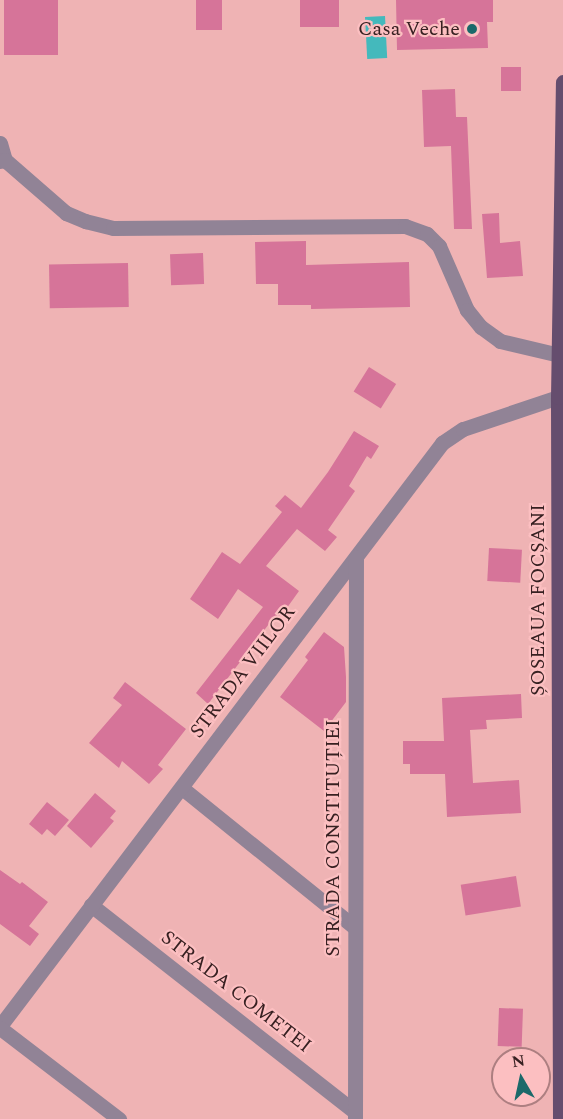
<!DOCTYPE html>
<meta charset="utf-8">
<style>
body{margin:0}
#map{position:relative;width:563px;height:1119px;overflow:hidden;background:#efb3b4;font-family:Spectral,serif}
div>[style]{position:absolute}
.water>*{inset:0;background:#44b9bc;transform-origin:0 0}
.building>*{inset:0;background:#d67499;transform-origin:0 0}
.minor>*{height:15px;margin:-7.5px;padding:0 7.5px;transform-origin:7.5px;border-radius:7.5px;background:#918396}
.major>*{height:15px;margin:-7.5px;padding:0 7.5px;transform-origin:7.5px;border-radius:7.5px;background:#654d6e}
.dots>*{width:16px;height:16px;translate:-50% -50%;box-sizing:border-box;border:3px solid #fcbfc1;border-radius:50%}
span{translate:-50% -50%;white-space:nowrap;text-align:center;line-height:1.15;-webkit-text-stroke:4.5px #fcbfc1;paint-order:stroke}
.poi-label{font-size:20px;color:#372021}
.right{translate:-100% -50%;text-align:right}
.street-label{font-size:20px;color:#372021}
.north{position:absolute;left:491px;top:1047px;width:60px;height:60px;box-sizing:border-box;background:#fcbfc1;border:2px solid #ad7f81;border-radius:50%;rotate:351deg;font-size:16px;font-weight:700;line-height:24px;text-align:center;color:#372021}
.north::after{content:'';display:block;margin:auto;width:21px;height:27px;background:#1b696a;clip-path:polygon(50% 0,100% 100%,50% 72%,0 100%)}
</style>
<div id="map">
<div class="water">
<div style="left:385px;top:16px;width:42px;height:20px;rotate:87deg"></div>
</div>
<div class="building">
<div style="left:4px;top:0;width:54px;height:55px"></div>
<div style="left:196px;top:0;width:26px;height:30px"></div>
<div style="left:300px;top:0;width:39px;height:27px"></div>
<div style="clip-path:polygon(396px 0,493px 0,493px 22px,487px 22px,488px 48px,397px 50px)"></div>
<div style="left:501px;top:67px;width:20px;height:24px"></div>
<div style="clip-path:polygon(455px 89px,456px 117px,467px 117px,472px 229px,454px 229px,451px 146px,424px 147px,422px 90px)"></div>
<div style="clip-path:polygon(499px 213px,500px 243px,520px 241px,523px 276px,487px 278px,482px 214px)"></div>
<div style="clip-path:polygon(306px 241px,306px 265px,409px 262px,410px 307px,311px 309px,311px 305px,278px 305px,278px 284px,256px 284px,255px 242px)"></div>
<div style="left:203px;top:253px;width:31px;height:33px;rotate:88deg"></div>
<div style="left:128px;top:263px;width:44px;height:79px;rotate:89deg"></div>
<div style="left:369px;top:367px;width:32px;height:29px;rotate:32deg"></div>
<div style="clip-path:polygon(354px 431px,379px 446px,371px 459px,367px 456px,349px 486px,355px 491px,328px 530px,337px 537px,325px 551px,297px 529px,266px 566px,299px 591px,279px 619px,275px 616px,208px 704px,196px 693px,263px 607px,238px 589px,218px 619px,190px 599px,222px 552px,240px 564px,282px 512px,275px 506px,285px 495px,301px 508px,328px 472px)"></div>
<div style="left:489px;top:548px;width:33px;height:33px;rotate:3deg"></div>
<div style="clip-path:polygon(324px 632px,344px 647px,346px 677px,346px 702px,324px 731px,280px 697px,308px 660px,305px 657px)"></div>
<div style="clip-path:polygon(125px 682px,186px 729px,158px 765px,163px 769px,149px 784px,122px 761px,119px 768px,89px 743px,122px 705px,113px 698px)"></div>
<div style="clip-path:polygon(521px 694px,522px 718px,486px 720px,487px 729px,470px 730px,473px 783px,519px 780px,521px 813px,447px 817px,445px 774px,410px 774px,410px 764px,403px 764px,403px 741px,444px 741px,442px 698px)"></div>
<div style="clip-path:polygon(95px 793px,116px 811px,110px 818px,114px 821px,91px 848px,67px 826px)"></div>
<div style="clip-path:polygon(47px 802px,69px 820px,55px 836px,47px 829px,42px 835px,29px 824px)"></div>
<div style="clip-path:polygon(0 870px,20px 884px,22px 882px,48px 902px,29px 926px,39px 934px,30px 946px,0 924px)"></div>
<div style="left:516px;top:876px;width:31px;height:56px;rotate:81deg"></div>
<div style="left:499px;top:1008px;width:24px;height:38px;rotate:2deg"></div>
</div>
<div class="minor">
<div style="left:0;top:143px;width:18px;rotate:74deg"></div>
<div style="left:0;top:161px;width:5px;rotate:-11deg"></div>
<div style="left:5px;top:160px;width:81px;rotate:41deg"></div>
<div style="left:66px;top:213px;width:21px;rotate:23deg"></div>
<div style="left:85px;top:221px;width:29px;rotate:14deg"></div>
<div style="left:113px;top:228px;width:292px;rotate:-0.4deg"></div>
<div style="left:405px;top:226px;width:23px;rotate:20deg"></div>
<div style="left:427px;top:234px;width:17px;rotate:45deg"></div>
<div style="left:439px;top:246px;width:70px;rotate:66.4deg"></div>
<div style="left:467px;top:310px;width:22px;rotate:51deg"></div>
<div style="left:481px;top:327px;width:24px;rotate:36deg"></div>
<div style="left:500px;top:341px;width:61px;rotate:13.3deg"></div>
<div style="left:182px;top:788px;width:220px;rotate:38.9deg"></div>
<div style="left:91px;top:905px;width:335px;rotate:38.1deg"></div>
<div style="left:0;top:1026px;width:732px;rotate:-52.83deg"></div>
<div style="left:442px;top:443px;width:25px;rotate:-34deg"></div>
<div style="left:463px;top:429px;width:100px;rotate:-18.6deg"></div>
<div style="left:0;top:1028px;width:150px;rotate:37.4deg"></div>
<div style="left:355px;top:1119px;width:562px;rotate:-89.9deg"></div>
</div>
<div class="major">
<div style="left:560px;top:1119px;width:722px;rotate:-90.16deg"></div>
<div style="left:558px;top:397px;width:315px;rotate:-89.1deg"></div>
</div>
<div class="dots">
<div style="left:472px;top:29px;background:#1b696a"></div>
</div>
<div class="poi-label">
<span class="right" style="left:460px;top:29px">Casa Veche</span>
</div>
<div class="street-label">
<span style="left:538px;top:600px;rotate:-90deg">ȘOSEAUA FOCȘANI</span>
<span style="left:243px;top:672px;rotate:-53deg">STRADA VIILOR</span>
<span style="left:333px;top:838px;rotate:-90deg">STRADA CONSTITUȚIEI</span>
<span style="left:236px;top:992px;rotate:38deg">STRADA COMETEI</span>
</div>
<div class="north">N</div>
</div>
